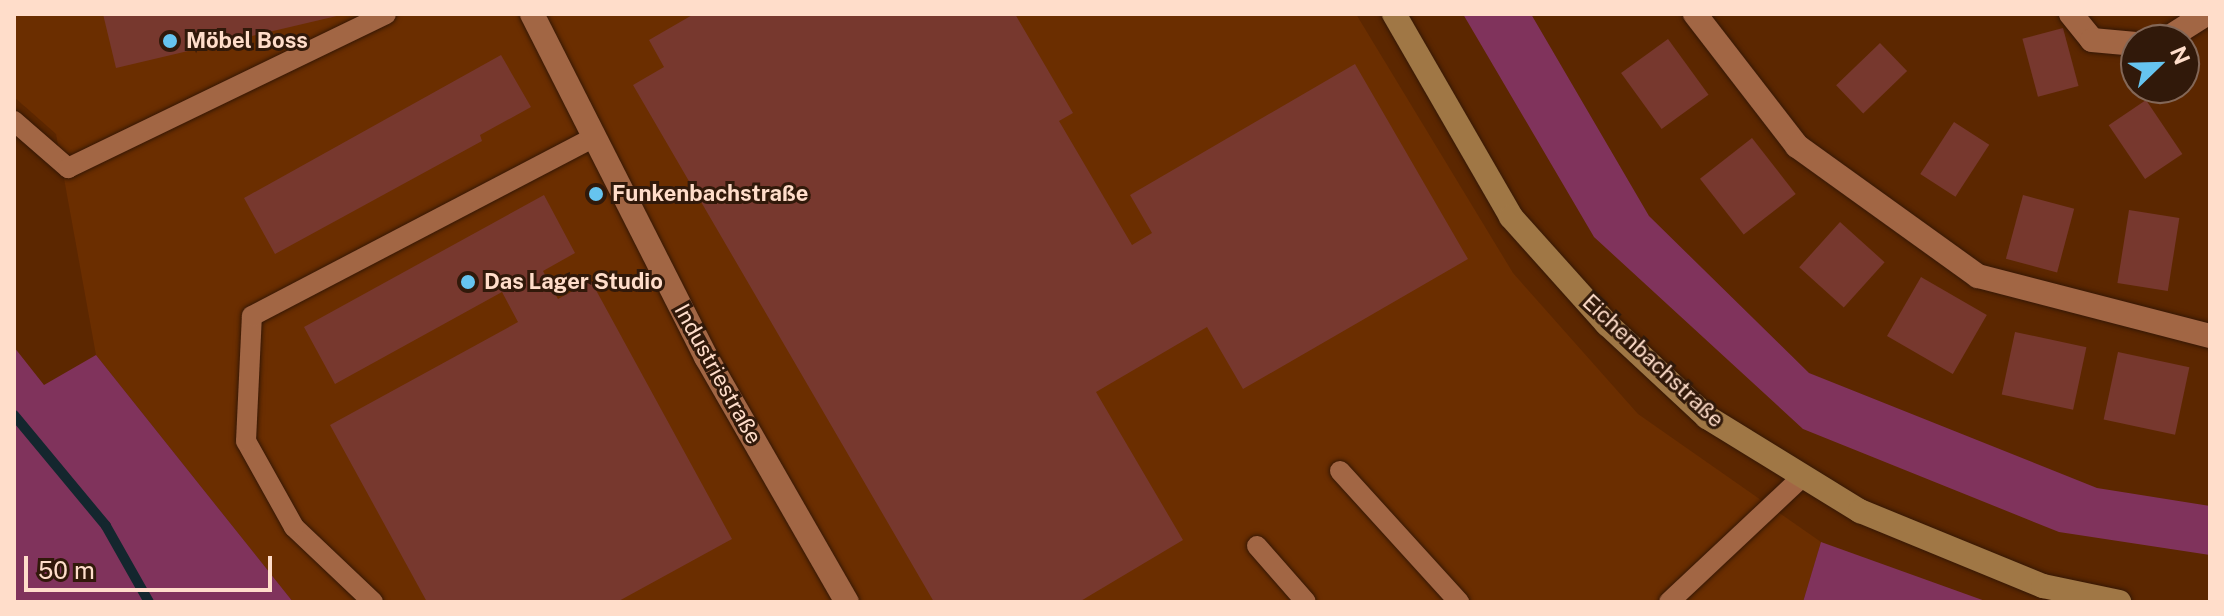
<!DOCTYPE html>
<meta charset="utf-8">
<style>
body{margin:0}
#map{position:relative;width:2224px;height:616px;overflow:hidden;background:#5c2700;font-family:"Public Sans",sans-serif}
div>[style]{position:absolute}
.built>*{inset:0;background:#6b2e00}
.green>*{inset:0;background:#80335c}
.stream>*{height:10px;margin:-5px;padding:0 5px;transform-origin:5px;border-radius:5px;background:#14262e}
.building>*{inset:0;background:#77382e;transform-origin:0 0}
.roads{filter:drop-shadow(0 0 2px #341705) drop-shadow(0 0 2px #341705)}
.lane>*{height:20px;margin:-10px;padding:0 10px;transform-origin:10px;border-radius:10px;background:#a26644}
.street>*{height:24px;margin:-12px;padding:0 12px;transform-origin:12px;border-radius:12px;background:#a26644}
.secondary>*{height:24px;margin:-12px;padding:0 12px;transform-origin:12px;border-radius:12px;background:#a07745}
.dots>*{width:22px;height:22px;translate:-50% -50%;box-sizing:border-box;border:4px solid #31190a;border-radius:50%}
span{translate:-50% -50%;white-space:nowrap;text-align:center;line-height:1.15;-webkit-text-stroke:6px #31190a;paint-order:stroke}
.poi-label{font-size:22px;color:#ffddca;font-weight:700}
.left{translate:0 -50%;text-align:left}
.street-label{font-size:22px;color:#ffddca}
.frame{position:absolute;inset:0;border:16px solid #ffddca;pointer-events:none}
.north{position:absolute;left:2120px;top:24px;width:80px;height:80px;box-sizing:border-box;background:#31190a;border:2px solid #836757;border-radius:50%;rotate:67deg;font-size:22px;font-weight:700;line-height:32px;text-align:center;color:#ffddca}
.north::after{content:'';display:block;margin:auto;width:28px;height:36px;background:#66c4ef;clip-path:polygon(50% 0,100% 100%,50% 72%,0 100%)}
.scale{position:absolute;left:24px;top:556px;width:248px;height:36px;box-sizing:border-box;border:4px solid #ffddca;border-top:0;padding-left:10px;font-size:24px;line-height:28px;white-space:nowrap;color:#ffddca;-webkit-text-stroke:6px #31190a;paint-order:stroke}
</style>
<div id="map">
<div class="built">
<div style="clip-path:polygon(14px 14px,1356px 14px,1513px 273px,1638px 414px,1821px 542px,1803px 602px,293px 602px,96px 355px,56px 134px,14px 97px)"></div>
</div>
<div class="green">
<div style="clip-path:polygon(1463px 14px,1531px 14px,1649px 216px,1809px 373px,2097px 488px,2210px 506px,2210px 555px,2059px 532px,1803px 429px,1594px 237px)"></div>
<div style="clip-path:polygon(14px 347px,44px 385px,96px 355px,293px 602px,14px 602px)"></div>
<div style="clip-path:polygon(1821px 542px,1988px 602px,1803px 602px)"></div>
</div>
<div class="stream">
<div style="left:14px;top:415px;width:144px;rotate:50.3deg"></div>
<div style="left:106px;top:526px;width:87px;rotate:60.5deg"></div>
</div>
<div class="building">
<div style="clip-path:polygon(103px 14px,340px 14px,341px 15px,116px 68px)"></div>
<div style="clip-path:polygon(694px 14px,1015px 14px,1073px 113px,1059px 121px,1132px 245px,1152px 233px,1130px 195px,1355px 64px,1468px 259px,1243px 389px,1207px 327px,1096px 392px,1183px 540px,1079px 602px,934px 602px,633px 85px,664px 67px,649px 40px)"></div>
<div style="left:2063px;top:28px;width:60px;height:42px;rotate:75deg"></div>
<div style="left:1668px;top:39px;width:69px;height:58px;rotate:54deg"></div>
<div style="left:1880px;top:43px;width:39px;height:61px;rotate:46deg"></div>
<div style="clip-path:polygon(501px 55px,531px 107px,480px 135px,482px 141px,275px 254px,244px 198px)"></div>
<div style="left:2146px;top:100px;width:65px;height:45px;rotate:56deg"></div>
<div style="left:1954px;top:122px;width:42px;height:62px;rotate:33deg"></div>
<div style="left:1752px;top:138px;width:71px;height:66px;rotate:52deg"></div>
<div style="clip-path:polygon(544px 195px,575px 253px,543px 271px,558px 299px,591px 281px,732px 539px,617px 602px,427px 602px,330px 425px,518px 322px,502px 292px,335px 384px,304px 327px)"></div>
<div style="left:2023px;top:195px;width:53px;height:66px;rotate:15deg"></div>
<div style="left:2129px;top:210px;width:51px;height:74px;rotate:9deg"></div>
<div style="left:1840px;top:222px;width:60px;height:61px;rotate:42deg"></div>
<div style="left:1921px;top:277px;width:76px;height:68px;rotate:30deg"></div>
<div style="left:2015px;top:332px;width:73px;height:64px;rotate:12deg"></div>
<div style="left:2118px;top:352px;width:73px;height:69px;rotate:12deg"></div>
</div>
<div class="roads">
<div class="lane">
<div style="left:14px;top:121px;width:72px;rotate:41deg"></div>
<div style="left:68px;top:168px;width:353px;rotate:-25.8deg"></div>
<div style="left:1340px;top:471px;width:177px;rotate:47.7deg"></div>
<div style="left:1257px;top:546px;width:74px;rotate:48.8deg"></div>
<div style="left:373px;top:602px;width:109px;rotate:-136.5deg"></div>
<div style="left:294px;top:527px;width:98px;rotate:-119.2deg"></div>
<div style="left:246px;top:441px;width:125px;rotate:-87.3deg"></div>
<div style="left:252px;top:316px;width:387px;rotate:-27.6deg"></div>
<div style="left:1669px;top:602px;width:184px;rotate:-43.2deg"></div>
</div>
<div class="street">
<div style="left:532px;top:14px;width:385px;rotate:63.1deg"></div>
<div style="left:706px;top:357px;width:283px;rotate:60.1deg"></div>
<div style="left:1695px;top:14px;width:167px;rotate:52.3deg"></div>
<div style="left:1797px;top:146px;width:223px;rotate:35.7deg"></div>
<div style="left:1978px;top:276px;width:240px;rotate:14.5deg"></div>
<div style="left:2071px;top:14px;width:33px;rotate:51deg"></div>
<div style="left:2092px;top:40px;width:44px;rotate:5.2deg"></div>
<div style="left:2165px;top:40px;width:49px;rotate:-32.4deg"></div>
</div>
<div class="secondary">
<div style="left:1394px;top:14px;width:234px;rotate:60deg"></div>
<div style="left:1511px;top:217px;width:144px;rotate:48.1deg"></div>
<div style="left:1607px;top:324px;width:137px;rotate:42.9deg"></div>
<div style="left:1707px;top:417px;width:180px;rotate:31.6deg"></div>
<div style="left:1860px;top:511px;width:198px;rotate:22.3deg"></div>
<div style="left:2043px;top:586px;width:78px;rotate:11.9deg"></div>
</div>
</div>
<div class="dots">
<div style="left:170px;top:41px;background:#66c4ef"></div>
<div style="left:596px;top:194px;background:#66c4ef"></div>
<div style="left:468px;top:282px;background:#66c4ef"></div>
</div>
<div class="poi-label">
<span class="left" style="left:186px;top:41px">Möbel Boss</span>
<span class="left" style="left:612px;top:194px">Funkenbachstraße</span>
<span class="left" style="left:484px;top:282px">Das Lager Studio</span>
</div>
<div class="street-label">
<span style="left:1653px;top:361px;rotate:43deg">Eichenbachstraße</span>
<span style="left:718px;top:374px;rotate:61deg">Industriestraße</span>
</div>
<div class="frame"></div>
<div class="north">N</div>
<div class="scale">50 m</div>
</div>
